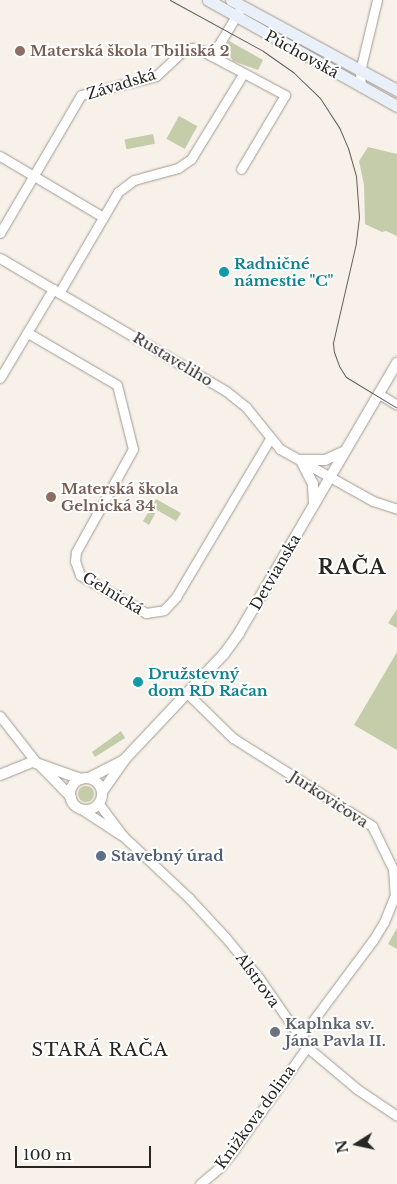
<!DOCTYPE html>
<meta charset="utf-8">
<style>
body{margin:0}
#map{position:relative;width:397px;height:1184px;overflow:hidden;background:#f7f1e9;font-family:"Libre Baskerville",serif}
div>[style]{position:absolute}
.green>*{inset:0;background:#c4ccaa;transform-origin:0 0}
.round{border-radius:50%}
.roads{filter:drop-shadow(0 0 1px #a19b93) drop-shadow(0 0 1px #a19b93)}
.minor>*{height:9px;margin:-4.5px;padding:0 4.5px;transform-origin:4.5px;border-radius:4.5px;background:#fff}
.tertiary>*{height:10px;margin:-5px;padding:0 5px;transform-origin:5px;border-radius:5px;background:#fff}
.tertiary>.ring{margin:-5px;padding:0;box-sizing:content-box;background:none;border:10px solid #fff;border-radius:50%}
.secondary>*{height:11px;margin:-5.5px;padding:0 5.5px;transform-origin:5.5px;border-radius:5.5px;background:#eaf0fa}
.tram>*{height:1px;margin:-0.5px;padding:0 0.5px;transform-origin:0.5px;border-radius:0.5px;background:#625f5b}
.dots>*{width:14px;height:14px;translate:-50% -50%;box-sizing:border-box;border:2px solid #fff;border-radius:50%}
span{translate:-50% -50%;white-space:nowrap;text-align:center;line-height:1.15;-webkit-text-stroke:4px #fff;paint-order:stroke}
.education-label{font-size:15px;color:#785e54;font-weight:700}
.left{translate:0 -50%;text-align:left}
.street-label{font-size:15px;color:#282623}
.culture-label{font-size:15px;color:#0d838f;font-weight:700}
.service-label{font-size:15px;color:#4e5e75;font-weight:700}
.worship-label{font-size:15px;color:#5b616d;font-weight:700}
.quarter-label{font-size:18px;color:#282623;letter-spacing:1px}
.district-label{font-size:20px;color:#282623;font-weight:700;letter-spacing:1px}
.north{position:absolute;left:332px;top:1119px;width:50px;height:50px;-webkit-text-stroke:4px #fff;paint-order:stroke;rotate:260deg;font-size:14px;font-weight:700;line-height:20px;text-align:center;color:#282623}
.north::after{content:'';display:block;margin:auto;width:18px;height:22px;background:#282623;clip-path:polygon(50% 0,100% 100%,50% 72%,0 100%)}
.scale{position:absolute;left:15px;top:1146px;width:136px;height:22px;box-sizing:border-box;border:2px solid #282623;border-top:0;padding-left:6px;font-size:15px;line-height:18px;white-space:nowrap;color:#282623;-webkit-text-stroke:4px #fff;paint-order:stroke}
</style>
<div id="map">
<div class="green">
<div style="clip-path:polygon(229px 41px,263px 60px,258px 70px,233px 61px,225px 47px)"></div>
<div style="left:179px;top:116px;width:21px;height:26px;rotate:29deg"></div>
<div style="left:153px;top:134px;width:10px;height:29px;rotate:79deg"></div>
<div style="clip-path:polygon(368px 147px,397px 154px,397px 236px,386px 231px,382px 232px,365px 224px,364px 185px,359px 161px)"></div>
<div style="clip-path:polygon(156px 499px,181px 513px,176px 521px,157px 510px,149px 525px,143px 521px)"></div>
<div style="clip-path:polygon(397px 609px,397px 628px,388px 623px)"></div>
<div style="clip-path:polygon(397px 652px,397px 750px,354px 725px)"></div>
<div style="clip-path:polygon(121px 731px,125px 738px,95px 757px,92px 752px)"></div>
<div class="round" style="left:78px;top:786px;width:16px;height:16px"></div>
<div style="clip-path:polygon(397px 928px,397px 949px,388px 944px)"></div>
</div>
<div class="roads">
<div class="minor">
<div style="left:212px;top:56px;width:52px;rotate:-59deg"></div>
<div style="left:361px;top:87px;width:16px;rotate:-94deg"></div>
<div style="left:360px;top:71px;width:73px;rotate:-76.5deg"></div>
<div style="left:0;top:156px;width:120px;rotate:30.6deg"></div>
<div style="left:0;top:233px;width:160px;rotate:-59.6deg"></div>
<div style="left:81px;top:95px;width:77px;rotate:-14.2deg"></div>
<div style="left:156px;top:76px;width:41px;rotate:-43deg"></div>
<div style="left:186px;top:48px;width:11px"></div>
<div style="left:197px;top:48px;width:100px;rotate:28.1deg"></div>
<div style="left:285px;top:95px;width:86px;rotate:120.7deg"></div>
<div style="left:0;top:258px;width:262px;rotate:30.5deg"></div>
<div style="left:226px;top:391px;width:26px;rotate:39deg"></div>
<div style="left:246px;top:407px;width:54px;rotate:51deg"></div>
<div style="left:280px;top:449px;width:107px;rotate:29.2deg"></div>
<div style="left:373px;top:501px;width:25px;rotate:18deg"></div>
<div style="left:59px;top:293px;width:117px;rotate:-59.7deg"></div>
<div style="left:118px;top:192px;width:20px;rotate:-37deg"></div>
<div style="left:134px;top:180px;width:46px;rotate:-15.3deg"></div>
<div style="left:178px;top:168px;width:16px;rotate:-35deg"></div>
<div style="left:191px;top:159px;width:100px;rotate:-58.5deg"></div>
<div style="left:28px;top:333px;width:103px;rotate:30.3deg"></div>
<div style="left:117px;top:385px;width:66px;rotate:76deg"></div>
<div style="left:133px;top:449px;width:118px;rotate:119deg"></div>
<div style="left:76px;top:552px;width:9px;rotate:96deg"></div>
<div style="left:75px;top:561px;width:15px;rotate:70deg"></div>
<div style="left:80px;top:575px;width:76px;rotate:29.9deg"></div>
<div style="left:146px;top:613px;width:18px;rotate:-9deg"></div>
<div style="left:164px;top:610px;width:18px;rotate:-47deg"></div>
<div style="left:176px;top:597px;width:184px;rotate:-59.3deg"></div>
<div style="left:0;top:378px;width:104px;rotate:-59.2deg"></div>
<div style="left:379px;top:394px;width:21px;rotate:31deg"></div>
<div style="left:187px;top:693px;width:64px;rotate:44.4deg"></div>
<div style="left:233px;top:738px;width:165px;rotate:32.3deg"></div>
<div style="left:372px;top:826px;width:48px;rotate:64deg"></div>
<div style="left:393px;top:869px;width:26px;rotate:86deg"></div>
<div style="left:395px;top:895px;width:29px;rotate:112deg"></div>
<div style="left:384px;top:922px;width:21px;rotate:121deg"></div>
<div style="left:373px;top:940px;width:122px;rotate:126.7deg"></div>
<div style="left:0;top:716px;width:58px;rotate:52deg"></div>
<div style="left:99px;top:804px;width:40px;rotate:53deg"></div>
<div style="left:123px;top:836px;width:91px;rotate:43.2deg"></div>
<div style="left:189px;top:898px;width:54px;rotate:47.2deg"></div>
<div style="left:226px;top:938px;width:52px;rotate:50.5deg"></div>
<div style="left:259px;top:978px;width:84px;rotate:55.2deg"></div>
<div style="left:307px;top:1047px;width:65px;rotate:40deg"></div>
<div style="left:357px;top:1089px;width:48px;rotate:34deg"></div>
<div style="left:81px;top:809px;width:48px;rotate:33deg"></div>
<div style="left:200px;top:1184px;width:26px;rotate:-40deg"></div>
<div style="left:220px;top:1167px;width:17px;rotate:-50deg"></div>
<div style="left:231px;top:1154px;width:131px;rotate:-54.6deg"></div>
</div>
<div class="tertiary">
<div style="left:314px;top:504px;width:20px;rotate:-93deg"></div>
<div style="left:313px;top:484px;width:27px;rotate:-117deg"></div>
<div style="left:301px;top:460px;width:24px"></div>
<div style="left:325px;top:460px;width:22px;rotate:-24deg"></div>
<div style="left:41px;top:766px;width:43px;rotate:45.9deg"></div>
<div style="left:0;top:775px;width:35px;rotate:-22deg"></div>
<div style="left:33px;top:762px;width:51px;rotate:19.5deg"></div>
<div style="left:89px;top:778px;width:38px;rotate:-27deg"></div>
<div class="ring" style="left:70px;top:778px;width:22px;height:22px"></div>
<div style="left:102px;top:792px;width:39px;rotate:-55deg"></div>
<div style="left:124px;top:760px;width:146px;rotate:-46.7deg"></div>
<div style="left:224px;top:654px;width:26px;rotate:-54deg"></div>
<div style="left:239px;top:633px;width:313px;rotate:-59.7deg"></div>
</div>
<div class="secondary">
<div style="left:208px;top:0;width:217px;rotate:29.3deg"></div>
<div style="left:231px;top:0;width:189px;rotate:28.5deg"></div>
</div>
</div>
<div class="tram">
<div style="left:170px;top:0;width:106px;rotate:28.7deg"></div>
<div style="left:263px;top:51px;width:37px;rotate:35deg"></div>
<div style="left:293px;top:72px;width:37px;rotate:44deg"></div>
<div style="left:320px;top:98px;width:35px;rotate:57deg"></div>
<div style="left:339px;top:127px;width:23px;rotate:67deg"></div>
<div style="left:348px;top:148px;width:29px;rotate:74deg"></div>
<div style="left:356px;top:176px;width:41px;rotate:85.8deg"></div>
<div style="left:359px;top:217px;width:26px;rotate:97deg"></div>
<div style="left:356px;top:243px;width:103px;rotate:103deg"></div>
<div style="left:333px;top:343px;width:9px;rotate:84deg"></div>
<div style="left:334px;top:352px;width:15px;rotate:70deg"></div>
<div style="left:339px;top:366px;width:13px;rotate:58deg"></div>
<div style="left:346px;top:377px;width:60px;rotate:31.3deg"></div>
</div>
<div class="dots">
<div style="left:20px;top:51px;background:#8d6e63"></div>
<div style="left:224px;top:272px;background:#0f9aa8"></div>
<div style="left:51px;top:497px;background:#8d6e63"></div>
<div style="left:138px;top:682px;background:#0f9aa8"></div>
<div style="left:101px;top:856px;background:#5c6f8a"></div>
<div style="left:275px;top:1032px;background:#6b7280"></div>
</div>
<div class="education-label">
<span class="left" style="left:30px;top:51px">Materská škola Tbiliská 2</span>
<span class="left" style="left:61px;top:497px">Materská škola<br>Gelnická 34</span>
</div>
<div class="street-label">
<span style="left:302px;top:54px;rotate:29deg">Púchovská</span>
<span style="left:121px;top:84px;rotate:-17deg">Závadská</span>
<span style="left:173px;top:359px;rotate:31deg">Rustaveliho</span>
<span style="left:275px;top:572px;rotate:-60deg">Detvianska</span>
<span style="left:113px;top:593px;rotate:31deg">Gelnická</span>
<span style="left:329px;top:799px;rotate:33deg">Jurkovičova</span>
<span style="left:258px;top:980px;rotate:54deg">Alstrova</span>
<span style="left:255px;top:1117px;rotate:-54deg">Knižkova dolina</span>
</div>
<div class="culture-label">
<span class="left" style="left:234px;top:272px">Radničné<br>námestie "C"</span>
<span class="left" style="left:148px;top:682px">Družstevný<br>dom RD Račan</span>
</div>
<div class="service-label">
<span class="left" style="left:111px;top:856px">Stavebný úrad</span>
</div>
<div class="worship-label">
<span class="left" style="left:285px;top:1032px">Kaplnka sv.<br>Jána Pavla II.</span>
</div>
<div class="quarter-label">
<span style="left:100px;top:1050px">STARÁ RAČA</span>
</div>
<div class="district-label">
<span style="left:352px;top:567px">RAČA</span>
</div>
<div class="north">N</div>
<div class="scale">100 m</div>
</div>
